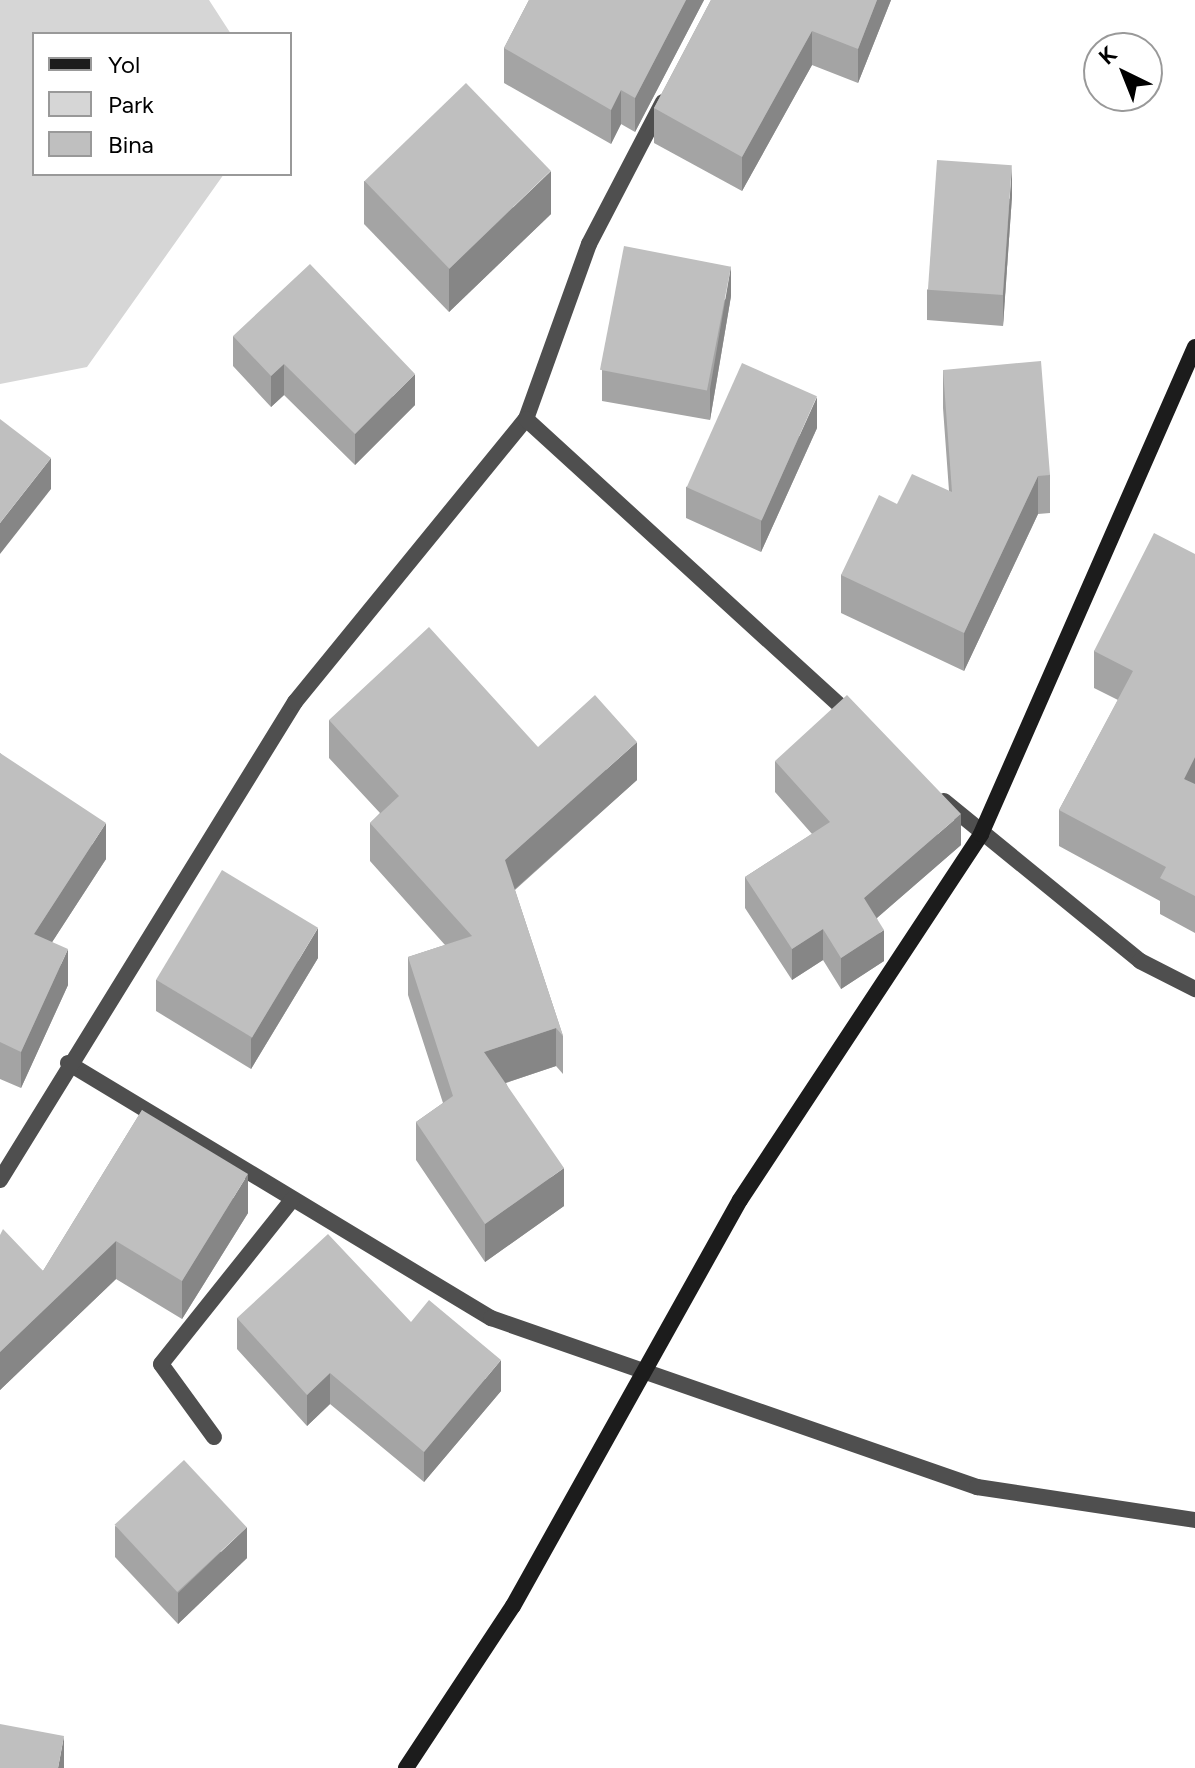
<!DOCTYPE html>
<style>
body{margin:0}
#map{position:relative;width:1195px;height:1768px;overflow:hidden;background:#fff;font-family:Figtree,sans-serif}
div>[style]{position:absolute}
.green>*{inset:0;background:#d6d6d6}
.street>*{height:16px;margin:-8px;padding:0 8px;transform-origin:8px;border-radius:8px;background:#4f4f4f}
.secondary>*{height:16px;margin:-8px;padding:0 8px;transform-origin:8px;border-radius:8px;background:#1c1c1c}
.wall>*{inset:0;background:#a4a4a4}
.shaded-wall>*{inset:0;background:#868686}
.building>*{inset:0;background:#bfbfbf;transform-origin:0 0}
span{translate:-50% -50%;white-space:nowrap;text-align:center;line-height:1.15;-webkit-text-stroke:8px #fff;paint-order:stroke}
.legend{position:absolute;left:32px;top:32px;width:260px;height:144px;box-sizing:border-box;background:#fff;border:2px solid #999;margin:0;padding:10px 14px;list-style:none;font-size:24px;color:#000}
.legend li{display:flex;align-items:center;gap:16px;height:40px}
.legend b{width:40px;border:2px solid #999}
.north{position:absolute;left:1083px;top:32px;width:80px;height:80px;box-sizing:border-box;background:#fff;border:2px solid #999;border-radius:50%;rotate:317deg;font-size:22px;font-weight:700;line-height:32px;text-align:center;color:#000}
.north::after{content:'';display:block;margin:auto;width:28px;height:36px;background:#000;clip-path:polygon(50% 0,100% 100%,50% 72%,0 100%)}
</style>
<div id="map">
<div class="green">
<div style="clip-path:polygon(0 0,209px 0,231px 34px,34px 34px,34px 174px,224px 174px,87px 367px,0 384px)"></div>
</div>
<div class="street">
<div style="left:526px;top:419px;width:186px;rotate:-70.2deg"></div>
<div style="left:589px;top:244px;width:160px;rotate:-62.5deg"></div>
<div style="left:944px;top:801px;width:253px;rotate:39.2deg"></div>
<div style="left:1140px;top:961px;width:62px;rotate:27deg"></div>
<div style="left:68px;top:1063px;width:494px;rotate:31.1deg"></div>
<div style="left:491px;top:1318px;width:515px;rotate:19.17deg"></div>
<div style="left:977px;top:1487px;width:220px;rotate:8.6deg"></div>
<div style="left:0;top:1180px;width:562px;rotate:-58.32deg"></div>
<div style="left:295px;top:702px;width:365px;rotate:-50.8deg"></div>
<div style="left:526px;top:419px;width:443px;rotate:42.4deg"></div>
<div style="left:214px;top:1437px;width:90px;rotate:-126deg"></div>
<div style="left:161px;top:1364px;width:210px;rotate:-51.4deg"></div>
</div>
<div class="secondary">
<div style="left:406px;top:1768px;width:194px;rotate:-56.6deg"></div>
<div style="left:513px;top:1606px;width:465px;rotate:-60.8deg"></div>
<div style="left:740px;top:1200px;width:438px;rotate:-56.6deg"></div>
<div style="left:981px;top:834px;width:532px;rotate:-66.28deg"></div>
</div>
<div class="wall">
<div style="clip-path:polygon(529px 0,704px 0,635px 132px,621px 124px,611px 144px,504px 83px,504px 48px)"></div>
<div style="clip-path:polygon(711px 0,891px 0,858px 83px,812px 65px,742px 191px,654px 143px,654px 108px)"></div>
<div style="clip-path:polygon(364px 181px,551px 214px,449px 312px,364px 224px)"></div>
<div style="clip-path:polygon(1012px 196px,1003px 326px,927px 320px,927px 290px)"></div>
<div style="clip-path:polygon(731px 296px,710px 420px,602px 401px,602px 370px)"></div>
<div style="clip-path:polygon(233px 336px,415px 405px,355px 465px,284px 395px,271px 407px,233px 366px)"></div>
<div style="clip-path:polygon(943px 370px,1050px 475px,1050px 513px,1038px 514px,964px 671px,841px 613px,841px 575px,897px 504px,949px 491px,943px 408px)"></div>
<div style="clip-path:polygon(817px 428px,761px 552px,686px 518px,686px 487px)"></div>
<div style="clip-path:polygon(1195px 554px,1195px 933px,1160px 914px,1160px 901px,1059px 846px,1059px 810px,1118px 700px,1094px 688px,1094px 651px)"></div>
<div style="clip-path:polygon(329px 720px,538px 747px,637px 780px,515px 890px,563px 1036px,563px 1074px,556px 1066px,506px 1083px,564px 1206px,485px 1262px,416px 1160px,416px 1122px,443px 1103px,408px 995px,408px 957px,445px 945px,370px 861px,370px 823px,380px 813px,329px 758px)"></div>
<div style="clip-path:polygon(0 753px,106px 859px,52px 942px,68px 985px,21px 1088px,0 1079px)"></div>
<div style="clip-path:polygon(775px 761px,961px 845px,877px 918px,884px 961px,841px 989px,823px 960px,792px 980px,745px 908px,745px 877px,812px 834px,775px 792px)"></div>
<div style="clip-path:polygon(318px 958px,251px 1069px,156px 1011px,156px 980px)"></div>
<div style="clip-path:polygon(142px 1110px,248px 1213px,182px 1319px,116px 1279px,0 1390px,0 1235px,43px 1271px)"></div>
<div style="clip-path:polygon(237px 1318px,411px 1322px,501px 1391px,424px 1482px,330px 1404px,307px 1426px,237px 1349px)"></div>
<div style="clip-path:polygon(115px 1526px,247px 1558px,178px 1624px,115px 1557px)"></div>
</div>
<div class="shaded-wall">
<div style="clip-path:polygon(686px 0,704px 0,635px 132px,635px 98px)"></div>
<div style="clip-path:polygon(877px 0,891px 0,858px 83px,858px 49px)"></div>
<div style="clip-path:polygon(812px 31px,812px 65px,742px 191px,742px 157px)"></div>
<div style="clip-path:polygon(621px 90px,621px 124px,611px 144px,611px 110px)"></div>
<div style="clip-path:polygon(1012px 165px,1012px 196px,1003px 326px,1003px 295px)"></div>
<div style="clip-path:polygon(551px 171px,551px 214px,449px 312px,449px 269px)"></div>
<div style="clip-path:polygon(731px 266px,731px 296px,710px 420px,710px 389px)"></div>
<div style="clip-path:polygon(284px 364px,284px 395px,271px 407px,271px 376px)"></div>
<div style="clip-path:polygon(415px 374px,415px 405px,355px 465px,355px 434px)"></div>
<div style="clip-path:polygon(817px 397px,817px 428px,761px 552px,761px 521px)"></div>
<div style="clip-path:polygon(51px 458px,51px 489px,0 554px,0 523px)"></div>
<div style="clip-path:polygon(1038px 476px,1038px 514px,964px 671px,964px 633px)"></div>
<div style="clip-path:polygon(637px 742px,637px 780px,505px 898px,505px 860px)"></div>
<div style="clip-path:polygon(1195px 757px,1195px 793px,1184px 779px)"></div>
<div style="clip-path:polygon(961px 814px,961px 845px,864px 929px,864px 898px)"></div>
<div style="clip-path:polygon(106px 823px,106px 859px,34px 970px,34px 934px)"></div>
<div style="clip-path:polygon(318px 928px,318px 958px,251px 1069px,251px 1039px)"></div>
<div style="clip-path:polygon(823px 929px,823px 960px,792px 980px,792px 949px)"></div>
<div style="clip-path:polygon(884px 930px,884px 961px,841px 989px,841px 958px)"></div>
<div style="clip-path:polygon(68px 949px,68px 985px,21px 1088px,21px 1052px)"></div>
<div style="clip-path:polygon(556px 1028px,556px 1066px,484px 1090px,484px 1052px)"></div>
<div style="clip-path:polygon(564px 1168px,564px 1206px,485px 1262px,485px 1224px)"></div>
<div style="clip-path:polygon(248px 1174px,248px 1213px,182px 1319px,182px 1281px)"></div>
<div style="clip-path:polygon(116px 1241px,116px 1279px,0 1390px,0 1352px)"></div>
<div style="clip-path:polygon(501px 1360px,501px 1391px,424px 1482px,424px 1452px)"></div>
<div style="clip-path:polygon(330px 1373px,330px 1404px,307px 1426px,307px 1395px)"></div>
<div style="clip-path:polygon(247px 1527px,247px 1558px,178px 1624px,178px 1593px)"></div>
<div style="clip-path:polygon(64px 1736px,64px 1768px,58px 1768px)"></div>
</div>
<div class="building">
<div style="clip-path:polygon(529px 0,686px 0,635px 98px,621px 90px,611px 110px,504px 48px)"></div>
<div style="clip-path:polygon(711px 0,877px 0,858px 49px,812px 31px,742px 157px,654px 108px)"></div>
<div style="left:466px;top:83px;width:122px;height:141px;rotate:46deg"></div>
<div style="left:937px;top:160px;width:75px;height:130px;rotate:4deg"></div>
<div style="left:624px;top:246px;width:109px;height:126px;rotate:11deg"></div>
<div style="clip-path:polygon(310px 264px,415px 374px,355px 434px,284px 364px,271px 376px,233px 336px)"></div>
<div style="clip-path:polygon(1041px 361px,1050px 475px,1038px 476px,964px 633px,841px 575px,879px 495px,897px 504px,912px 474px,952px 492px,943px 370px)"></div>
<div style="left:742px;top:363px;width:82px;height:136px;rotate:24deg"></div>
<div style="clip-path:polygon(0 419px,51px 458px,0 523px)"></div>
<div style="clip-path:polygon(1154px 533px,1195px 554px,1195px 757px,1184px 779px,1195px 784px,1195px 896px,1160px 878px,1166px 867px,1059px 810px,1133px 671px,1094px 651px)"></div>
<div style="clip-path:polygon(429px 627px,538px 747px,595px 695px,637px 742px,505px 860px,563px 1036px,556px 1028px,484px 1052px,564px 1168px,485px 1224px,416px 1122px,453px 1096px,408px 957px,472px 936px,370px 823px,399px 796px,329px 720px)"></div>
<div style="clip-path:polygon(847px 695px,961px 814px,864px 898px,884px 930px,841px 958px,823px 929px,792px 949px,745px 877px,830px 822px,775px 761px)"></div>
<div style="clip-path:polygon(0 753px,106px 823px,34px 934px,68px 949px,21px 1052px,0 1042px)"></div>
<div style="left:222px;top:870px;width:112px;height:128px;rotate:31deg"></div>
<div style="clip-path:polygon(142px 1110px,248px 1174px,182px 1281px,116px 1241px,0 1352px,0 1235px,3px 1229px,43px 1271px)"></div>
<div style="clip-path:polygon(328px 1234px,411px 1322px,429px 1300px,501px 1360px,424px 1452px,330px 1373px,307px 1395px,237px 1318px)"></div>
<div style="left:184px;top:1460px;width:92px;height:95px;rotate:47deg"></div>
<div style="clip-path:polygon(0 1724px,64px 1736px,58px 1768px,0 1768px)"></div>
</div>
<ul class="legend">
<li><b style="height:10px;background:#1c1c1c"></b>Yol</li>
<li><b style="height:22px;background:#d6d6d6"></b>Park</li>
<li><b style="height:22px;background:#bfbfbf"></b>Bina</li>
</ul>
<div class="north">K</div>
</div>
